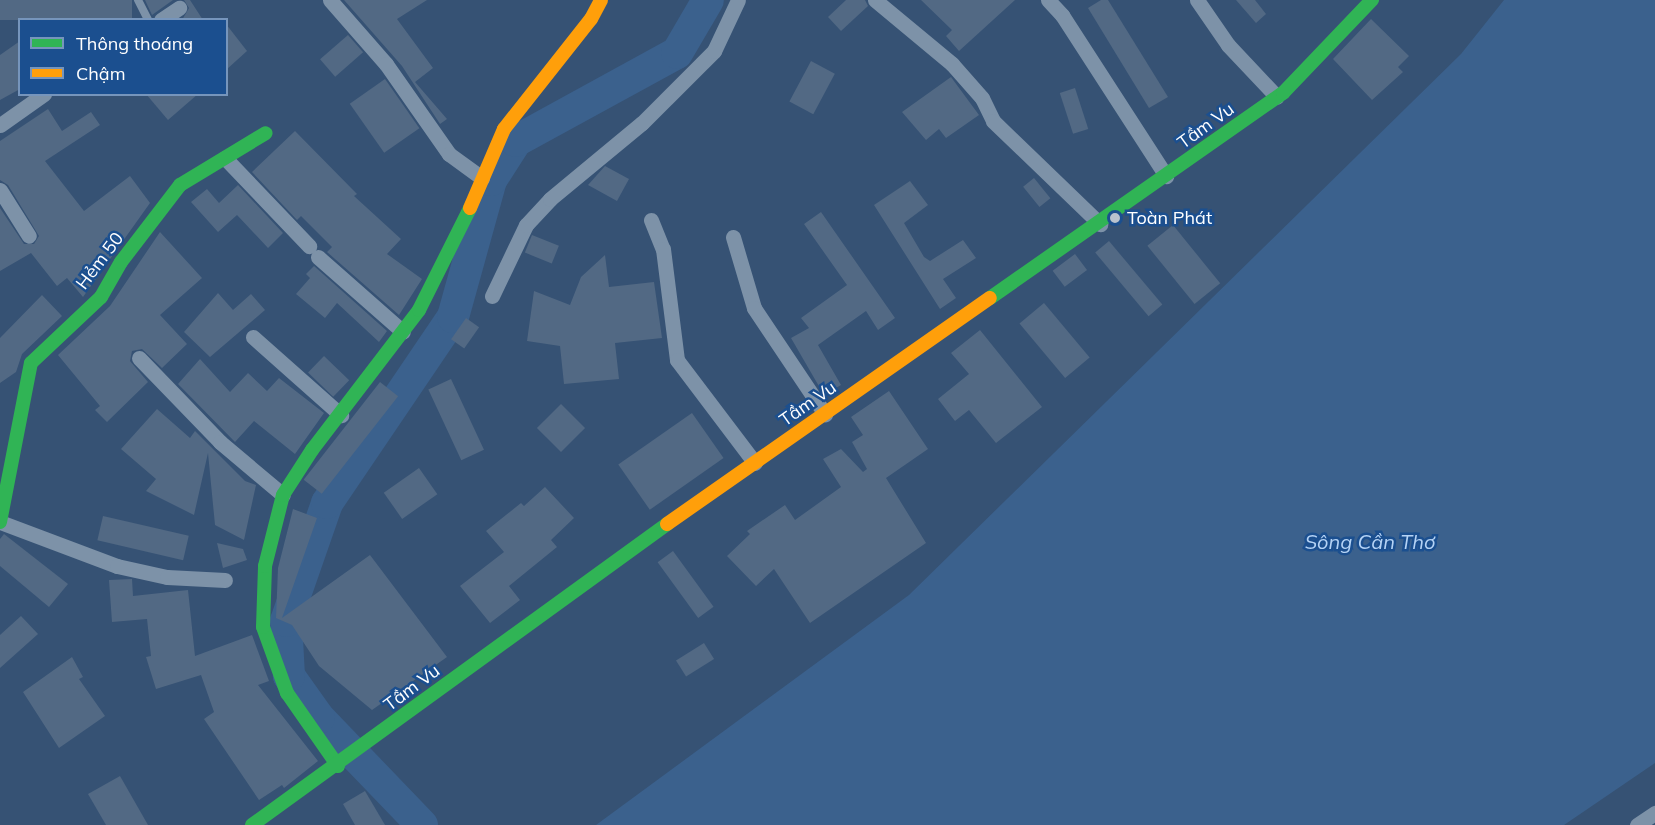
<!DOCTYPE html>
<meta charset="utf-8">
<style>
body{margin:0}
#map{position:relative;width:1655px;height:825px;overflow:hidden;background:#365274;font-family:Mulish,sans-serif}
div>[style]{position:absolute}
.water>*{inset:0;background:#3b618d}
.river>*{height:32px;margin:-16px;padding:0 16px;transform-origin:16px;border-radius:16px;background:#3b618d}
.building>*{inset:0;background:#526984;transform-origin:0 0}
.lane>*{height:8px;margin:-4px;padding:0 4px;transform-origin:4px;border-radius:4px;background:#7d92a8}
.street>*{height:15px;margin:-7.5px;padding:0 7.5px;transform-origin:7.5px;border-radius:7.5px;background:#7d92a8}
.fast>*{height:14px;margin:-7px;padding:0 7px;transform-origin:7px;border-radius:7px;background:#30b455}
.slow>*{height:14px;margin:-7px;padding:0 7px;transform-origin:7px;border-radius:7px;background:#ff9f0a}
.dots>*{width:16px;height:16px;translate:-50% -50%;box-sizing:border-box;border:3px solid #1b4f8f;border-radius:50%}
span{translate:-50% -50%;white-space:nowrap;text-align:center;line-height:1.15;-webkit-text-stroke:5px #1b4f8f;paint-order:stroke}
.street-label{font-size:18px;color:#fff}
.poi-label{font-size:18px;color:#fff}
.left{translate:0 -50%;text-align:left}
.water-label{font-size:20px;color:#b5d3f5;font-style:italic}
.legend{position:absolute;left:18px;top:18px;width:210px;height:78px;box-sizing:border-box;background:#1b4f8f;border:2px solid #7695bc;margin:0;padding:8px 10px;list-style:none;font-size:18px;color:#fff}
.legend li{display:flex;align-items:center;gap:12px;height:30px}
.legend b{width:30px;border:2px solid #7695bc}
</style>
<div id="map">
<div class="water">
<div style="clip-path:polygon(1504px 0,1655px 0,1655px 763px,1564px 825px,596px 825px,909px 595px,1461px 54px)"></div>
</div>
<div class="river">
<div style="left:422px;top:825px;width:149px;rotate:-133.9deg"></div>
<div style="left:319px;top:718px;width:52px;rotate:-125.5deg"></div>
<div style="left:289px;top:676px;width:55px;rotate:-93.1deg"></div>
<div style="left:286px;top:621px;width:125px;rotate:-70.8deg"></div>
<div style="left:327px;top:503px;width:225px;rotate:-55.9deg"></div>
<div style="left:453px;top:317px;width:142px;rotate:-74.5deg"></div>
<div style="left:491px;top:180px;width:46px;rotate:-57.3deg"></div>
<div style="left:516px;top:141px;width:183px;rotate:-28.7deg"></div>
<div style="left:677px;top:53px;width:61px;rotate:-59.7deg"></div>
</div>
<div class="building">
<div style="left:0;top:0;width:132px;height:20px"></div>
<div style="clip-path:polygon(145px 0,173px 0,152px 15px)"></div>
<div style="clip-path:polygon(184px 0,190px 0,203px 20px,182px 20px,189px 8px)"></div>
<div style="clip-path:polygon(344px 0,427px 0,397px 19px,433px 68px,415px 82px,447px 119px,440px 124px,402px 66px)"></div>
<div style="clip-path:polygon(846px 0,865px 0,868px 6px,841px 31px,828px 17px)"></div>
<div style="clip-path:polygon(921px 0,1015px 0,959px 51px,946px 36px,952px 30px)"></div>
<div style="clip-path:polygon(1101px 0,1108px 0,1168px 97px,1149px 108px,1088px 8px)"></div>
<div style="clip-path:polygon(1236px 0,1255px 0,1266px 14px,1256px 23px)"></div>
<div style="clip-path:polygon(1371px 19px,1409px 56px,1398px 67px,1403px 72px,1372px 100px,1333px 59px)"></div>
<div style="clip-path:polygon(226px 24px,247px 51px,226px 70px)"></div>
<div style="left:348px;top:35px;width:23px;height:37px;rotate:49deg"></div>
<div style="clip-path:polygon(20px 41px,20px 89px,0 100px,0 55px)"></div>
<div style="left:811px;top:61px;width:27px;height:46px;rotate:28deg"></div>
<div style="clip-path:polygon(951px 77px,979px 115px,946px 138px,939px 129px,926px 140px,902px 112px)"></div>
<div style="left:385px;top:79px;width:60px;height:43px;rotate:55deg"></div>
<div style="left:1075px;top:88px;width:43px;height:16px;rotate:72deg"></div>
<div style="clip-path:polygon(146px 94px,198px 94px,168px 120px)"></div>
<div style="clip-path:polygon(48px 109px,62px 131px,91px 112px,100px 125px,45px 161px,84px 211px,130px 176px,150px 203px,83px 297px,67px 278px,57px 286px,31px 253px,0 271px,0 208px,24px 244px,34px 244px,39px 236px,8px 185px,0 180px,0 141px)"></div>
<div style="clip-path:polygon(295px 131px,357px 194px,354px 196px,401px 239px,387px 254px,422px 279px,399px 315px,327px 252px,332px 247px,301px 216px,297px 220px,252px 172px)"></div>
<div style="clip-path:polygon(605px 166px,629px 179px,617px 201px,588px 185px)"></div>
<div style="left:1034px;top:178px;width:26px;height:14px;rotate:51deg"></div>
<div style="clip-path:polygon(910px 181px,928px 205px,904px 223px,924px 257px,930px 261px,963px 240px,976px 258px,943px 279px,956px 298px,940px 309px,874px 205px)"></div>
<div style="clip-path:polygon(238px 185px,283px 233px,268px 248px,237px 215px,218px 232px,191px 202px,207px 189px,219px 203px)"></div>
<div style="clip-path:polygon(821px 212px,895px 318px,878px 330px,866px 311px,818px 345px,841px 385px,824px 395px,791px 338px,809px 328px,801px 318px,847px 285px,804px 224px)"></div>
<div style="left:1173px;top:225px;width:75px;height:33px;rotate:51deg"></div>
<div style="clip-path:polygon(160px 232px,202px 278px,160px 315px,187px 344px,162px 368px,142px 349px,132px 351px,130px 361px,148px 382px,107px 422px,95px 410px,100px 406px,58px 355px,110px 306px)"></div>
<div style="left:532px;top:235px;width:29px;height:19px;rotate:22deg"></div>
<div style="left:1109px;top:241px;width:83px;height:18px;rotate:50deg"></div>
<div style="left:1075px;top:254px;width:20px;height:28px;rotate:53deg"></div>
<div style="clip-path:polygon(605px 255px,609px 287px,654px 282px,662px 338px,615px 343px,619px 379px,564px 384px,560px 346px,527px 341px,534px 291px,570px 305px,581px 277px)"></div>
<div style="clip-path:polygon(314px 266px,387px 331px,379px 342px,337px 303px,325px 318px,296px 294px,310px 278px,306px 274px)"></div>
<div style="clip-path:polygon(218px 293px,233px 310px,251px 294px,265px 310px,210px 357px,184px 332px)"></div>
<div style="clip-path:polygon(42px 295px,62px 316px,22px 354px,16px 372px,0 383px,0 338px)"></div>
<div style="left:1044px;top:303px;width:71px;height:32px;rotate:50deg"></div>
<div style="left:466px;top:318px;width:16px;height:26px;rotate:35deg"></div>
<div style="clip-path:polygon(980px 330px,1042px 407px,996px 443px,969px 410px,955px 421px,938px 399px,969px 374px,951px 353px)"></div>
<div style="left:324px;top:356px;width:35px;height:23px;rotate:44deg"></div>
<div style="clip-path:polygon(200px 359px,230px 392px,248px 373px,267px 391px,279px 378px,324px 413px,295px 454px,254px 421px,235px 442px,178px 384px)"></div>
<div style="left:451px;top:379px;width:78px;height:25px;rotate:65deg"></div>
<div style="left:380px;top:382px;width:23px;height:124px;rotate:38deg"></div>
<div style="clip-path:polygon(889px 391px,928px 449px,886px 478px,926px 543px,810px 623px,774px 569px,756px 586px,727px 556px,750px 534px,747px 531px,785px 505px,795px 520px,841px 487px,823px 459px,841px 449px,863px 472px,867px 469px,852px 442px,863px 435px,851px 417px)"></div>
<div style="left:561px;top:404px;width:34px;height:34px;rotate:45deg"></div>
<div style="clip-path:polygon(157px 409px,190px 438px,195px 431px,245px 481px,256px 485px,244px 540px,215px 525px,208px 453px,194px 515px,146px 491px,156px 479px,121px 449px)"></div>
<div style="left:692px;top:413px;width:55px;height:90px;rotate:55deg"></div>
<div style="left:419px;top:468px;width:32px;height:43px;rotate:55deg"></div>
<div style="clip-path:polygon(545px 487px,574px 518px,551px 540px,557px 547px,509px 586px,520px 600px,490px 623px,460px 586px,504px 552px,486px 531px,521px 503px,524px 506px)"></div>
<div style="clip-path:polygon(293px 509px,317px 518px,282px 618px,370px 555px,447px 657px,372px 710px,319px 666px,292px 625px,276px 618px,278px 568px)"></div>
<div style="left:103px;top:516px;width:88px;height:25px;rotate:13deg"></div>
<div style="clip-path:polygon(4px 534px,68px 584px,49px 607px,0 566px,0 539px)"></div>
<div style="clip-path:polygon(217px 543px,243px 549px,247px 560px,223px 568px)"></div>
<div style="left:673px;top:551px;width:69px;height:19px;rotate:54deg"></div>
<div style="clip-path:polygon(132px 579px,133px 596px,188px 590px,195px 656px,252px 635px,269px 681px,258px 685px,318px 761px,284px 788px,282px 785px,259px 800px,204px 719px,214px 712px,201px 675px,156px 689px,146px 657px,151px 656px,147px 619px,112px 622px,109px 580px)"></div>
<div style="clip-path:polygon(21px 616px,38px 634px,0 668px,0 635px)"></div>
<div style="left:704px;top:643px;width:19px;height:33px;rotate:58deg"></div>
<div style="clip-path:polygon(72px 657px,83px 677px,79px 679px,105px 716px,59px 748px,23px 692px)"></div>
<div style="clip-path:polygon(120px 776px,148px 825px,106px 825px,88px 794px)"></div>
<div style="clip-path:polygon(365px 791px,385px 825px,355px 825px,343px 804px)"></div>
</div>
<div class="lane">
<div style="left:138px;top:0;width:22px;rotate:63deg"></div>
</div>
<div class="street">
<div style="left:330px;top:0;width:85px;rotate:48.8deg"></div>
<div style="left:386px;top:64px;width:110px;rotate:55deg"></div>
<div style="left:449px;top:154px;width:41px;rotate:36deg"></div>
<div style="left:875px;top:0;width:100px;rotate:39.7deg"></div>
<div style="left:952px;top:64px;width:45px;rotate:48.6deg"></div>
<div style="left:982px;top:98px;width:25px;rotate:64deg"></div>
<div style="left:993px;top:121px;width:149px;rotate:43.9deg"></div>
<div style="left:1048px;top:0;width:21px;rotate:47deg"></div>
<div style="left:1062px;top:15px;width:192px;rotate:57.1deg"></div>
<div style="left:1197px;top:0;width:55px;rotate:55.4deg"></div>
<div style="left:1228px;top:45px;width:71px;rotate:46.7deg"></div>
<div style="left:161px;top:20px;width:22px;rotate:-34deg"></div>
<div style="left:0;top:125px;width:54px;rotate:-35.2deg"></div>
<div style="left:225px;top:158px;width:122px;rotate:46.3deg"></div>
<div style="left:0;top:190px;width:54px;rotate:57.8deg"></div>
<div style="left:651px;top:220px;width:31px;rotate:68deg"></div>
<div style="left:663px;top:249px;width:112px;rotate:82.8deg"></div>
<div style="left:677px;top:360px;width:129px;rotate:52.9deg"></div>
<div style="left:733px;top:237px;width:74px;rotate:73.5deg"></div>
<div style="left:754px;top:308px;width:128px;rotate:56.2deg"></div>
<div style="left:318px;top:257px;width:113px;rotate:41.4deg"></div>
<div style="left:492px;top:296px;width:79px;rotate:-64.4deg"></div>
<div style="left:526px;top:225px;width:35px;rotate:-47deg"></div>
<div style="left:550px;top:199px;width:119px;rotate:-39.6deg"></div>
<div style="left:642px;top:123px;width:102px;rotate:-45deg"></div>
<div style="left:714px;top:51px;width:56px;rotate:-64.8deg"></div>
<div style="left:253px;top:337px;width:118px;rotate:41.6deg"></div>
<div style="left:139px;top:358px;width:117px;rotate:46deg"></div>
<div style="left:220px;top:442px;width:82px;rotate:40.1deg"></div>
<div style="left:0;top:522px;width:125px;rotate:20.6deg"></div>
<div style="left:117px;top:566px;width:51px;rotate:12.4deg"></div>
<div style="left:167px;top:577px;width:58px;rotate:3deg"></div>
<div style="left:1637px;top:825px;width:22px;rotate:-34deg"></div>
</div>
<div class="fast">
<div style="left:990px;top:298px;width:358px;rotate:-35deg"></div>
<div style="left:1283px;top:93px;width:129px;rotate:-46.3deg"></div>
<div style="left:0;top:522px;width:162px;rotate:-79deg"></div>
<div style="left:31px;top:363px;width:96px;rotate:-43.3deg"></div>
<div style="left:101px;top:297px;width:40px;rotate:-60.3deg"></div>
<div style="left:121px;top:262px;width:97px;rotate:-52.5deg"></div>
<div style="left:180px;top:185px;width:100px;rotate:-31.2deg"></div>
<div style="left:338px;top:766px;width:89px;rotate:-124.9deg"></div>
<div style="left:287px;top:693px;width:70px;rotate:-110deg"></div>
<div style="left:263px;top:627px;width:61px;rotate:-88.1deg"></div>
<div style="left:265px;top:566px;width:73px;rotate:-75.8deg"></div>
<div style="left:283px;top:495px;width:54px;rotate:-57.2deg"></div>
<div style="left:312px;top:450px;width:176px;rotate:-52.6deg"></div>
<div style="left:419px;top:310px;width:114px;rotate:-63.4deg"></div>
<div style="left:252px;top:825px;width:513px;rotate:-35.95deg"></div>
</div>
<div class="slow">
<div style="left:470px;top:208px;width:86px;rotate:-66.7deg"></div>
<div style="left:504px;top:129px;width:140px;rotate:-51.7deg"></div>
<div style="left:591px;top:19px;width:21px;rotate:-62deg"></div>
<div style="left:667px;top:524px;width:394px;rotate:-35deg"></div>
</div>
<div class="dots">
<div style="left:1115px;top:218px;background:#b9c2ce"></div>
</div>
<div class="street-label">
<span style="left:1206px;top:126px;rotate:-36deg">Tầm Vu</span>
<span style="left:100px;top:261px;rotate:-53deg">Hẻm 50</span>
<span style="left:808px;top:404px;rotate:-35deg">Tầm Vu</span>
<span style="left:412px;top:688px;rotate:-37deg">Tầm Vu</span>
</div>
<div class="poi-label">
<span class="left" style="left:1127px;top:218px">Toàn Phát</span>
</div>
<div class="water-label">
<span style="left:1370px;top:541px">Sông Cần Thơ</span>
</div>
<ul class="legend">
<li><b style="height:8px;background:#30b455"></b>Thông thoáng</li>
<li><b style="height:8px;background:#ff9f0a"></b>Chậm</li>
</ul>
</div>
